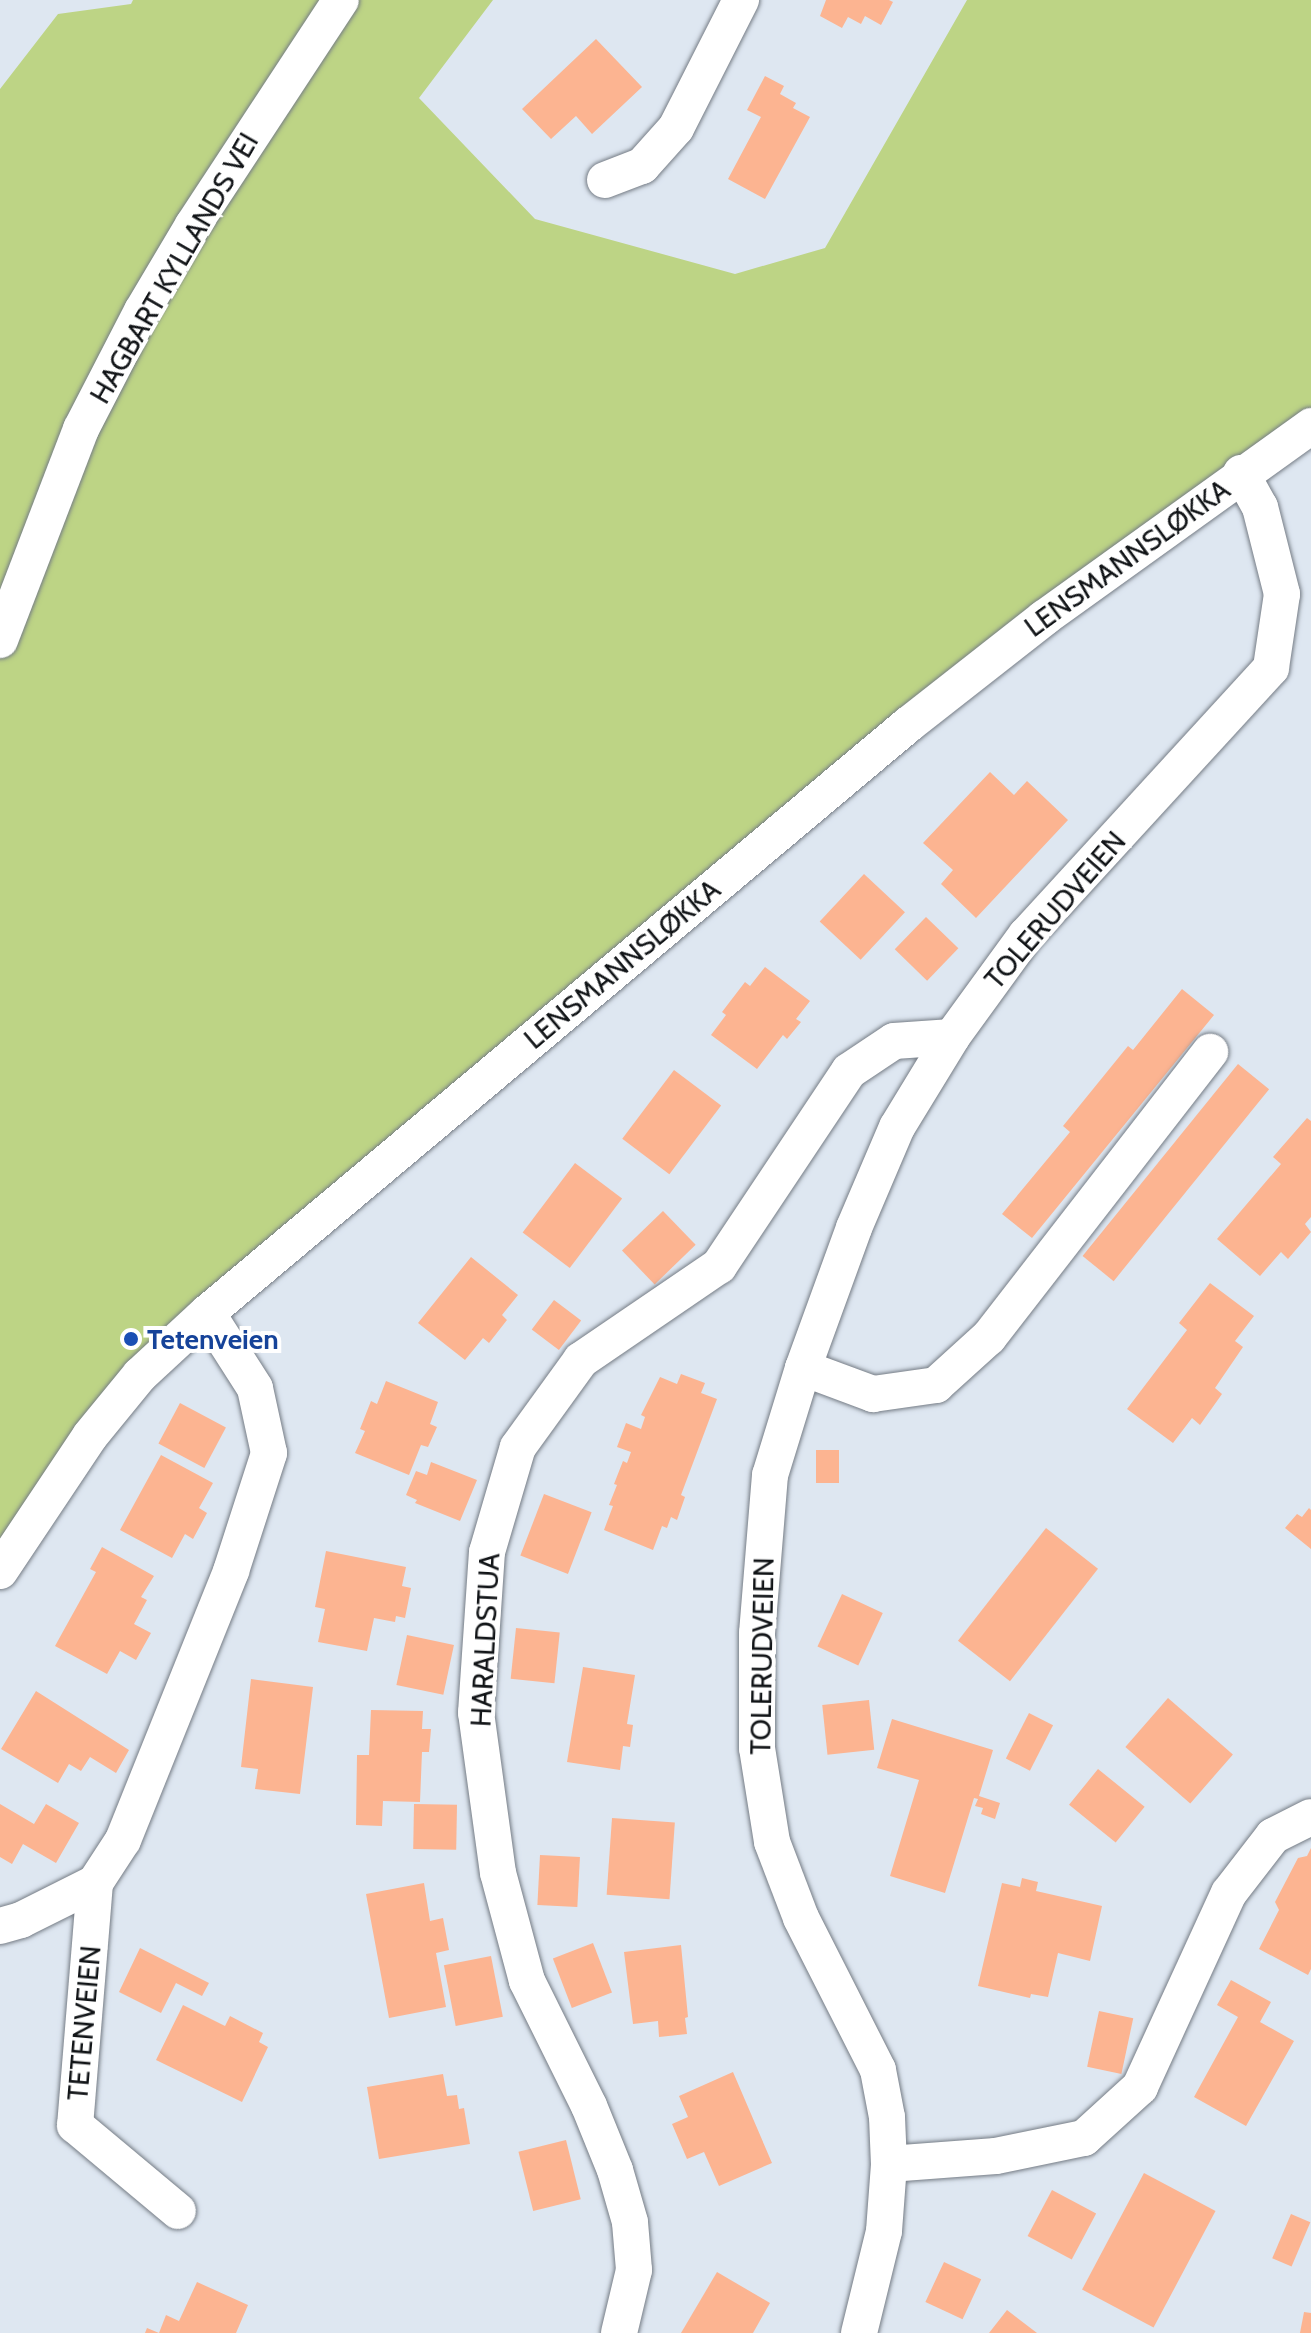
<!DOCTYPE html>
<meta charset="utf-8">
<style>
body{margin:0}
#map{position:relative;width:1311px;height:2333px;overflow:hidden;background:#dee7f1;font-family:Cabin,sans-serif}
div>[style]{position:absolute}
.green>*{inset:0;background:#bdd485}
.building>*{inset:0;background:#fcb491;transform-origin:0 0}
.roads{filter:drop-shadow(0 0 2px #757c85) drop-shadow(0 0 2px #757c85)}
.minor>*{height:36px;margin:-18px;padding:0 18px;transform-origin:18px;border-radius:18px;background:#fff}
.dots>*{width:22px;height:22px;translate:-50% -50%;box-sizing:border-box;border:4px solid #fff;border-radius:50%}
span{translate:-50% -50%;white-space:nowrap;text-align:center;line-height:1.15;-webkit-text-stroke:8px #fff;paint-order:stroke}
.street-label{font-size:28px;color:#111417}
.transit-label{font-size:28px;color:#164399;font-weight:700}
.left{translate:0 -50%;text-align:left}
</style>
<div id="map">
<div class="green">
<div style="clip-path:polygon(133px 0,493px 0,419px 98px,535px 219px,735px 274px,825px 248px,967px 0,1311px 0,1311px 446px,912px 717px,191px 1332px,0 1566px,0 89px,58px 14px,131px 4px)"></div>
</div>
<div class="building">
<div style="clip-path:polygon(826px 0,889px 0,893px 2px,881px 25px,865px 16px,861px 24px,848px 17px,842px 28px,820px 16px)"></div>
<div style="clip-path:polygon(596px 39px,642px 87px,592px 134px,576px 116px,551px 139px,522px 109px)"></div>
<div style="clip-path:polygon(765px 76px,784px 86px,780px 94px,796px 103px,793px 108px,810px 117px,765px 199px,728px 179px,761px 117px,747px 110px)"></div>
<div style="clip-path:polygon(990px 772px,1014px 795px,1027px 781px,1068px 820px,976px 918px,941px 884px,953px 870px,923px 843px)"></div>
<div style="left:864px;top:874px;width:56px;height:65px;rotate:43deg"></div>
<div style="left:926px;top:917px;width:45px;height:45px;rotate:44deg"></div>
<div style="clip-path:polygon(765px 967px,810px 1001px,796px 1019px,801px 1022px,787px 1039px,783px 1035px,757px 1069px,711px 1035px,726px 1015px,722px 1012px,745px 982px,750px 986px)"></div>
<div style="clip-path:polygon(1182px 989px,1214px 1015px,1032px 1238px,1002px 1214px,1070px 1132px,1063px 1126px,1128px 1046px,1133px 1050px)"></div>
<div style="left:1238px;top:1064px;width:40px;height:247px;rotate:39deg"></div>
<div style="left:674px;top:1070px;width:59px;height:86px;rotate:37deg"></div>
<div style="clip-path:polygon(1307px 1118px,1311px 1121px,1311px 1217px,1305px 1224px,1311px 1232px,1288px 1259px,1281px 1252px,1260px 1276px,1217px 1239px,1281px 1164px,1273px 1157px)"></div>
<div style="left:575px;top:1163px;width:59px;height:87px;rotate:37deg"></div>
<div style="left:663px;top:1211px;width:47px;height:57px;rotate:46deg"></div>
<div style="clip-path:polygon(471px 1257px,518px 1295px,502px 1315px,507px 1320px,489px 1343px,483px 1338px,465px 1360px,418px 1323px)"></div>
<div style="clip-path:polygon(1210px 1283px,1254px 1316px,1235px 1341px,1243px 1347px,1215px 1388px,1222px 1394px,1200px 1425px,1192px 1418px,1173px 1443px,1127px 1409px,1187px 1330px,1179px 1323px)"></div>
<div style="left:554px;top:1300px;width:34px;height:37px;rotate:37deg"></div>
<div style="clip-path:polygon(681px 1374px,705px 1383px,701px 1393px,717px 1399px,681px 1495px,685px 1497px,677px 1520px,671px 1517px,667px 1528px,662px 1526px,653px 1550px,604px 1530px,613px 1506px,609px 1505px,617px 1485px,614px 1484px,623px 1461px,627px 1463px,631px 1452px,617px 1447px,626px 1423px,641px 1429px,645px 1417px,641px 1415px,660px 1377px,677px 1384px)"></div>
<div style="clip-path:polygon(386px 1381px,438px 1402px,430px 1424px,437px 1427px,428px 1447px,421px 1445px,409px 1475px,355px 1453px,365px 1431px,360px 1429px,371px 1401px,377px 1404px)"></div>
<div style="left:180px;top:1403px;width:52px;height:46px;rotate:28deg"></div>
<div style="left:816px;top:1450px;width:23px;height:33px"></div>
<div style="clip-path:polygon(161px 1455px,213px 1483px,199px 1508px,207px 1513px,193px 1539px,185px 1534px,172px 1558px,120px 1530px)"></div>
<div style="clip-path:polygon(431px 1462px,477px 1480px,460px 1521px,415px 1503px,417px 1500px,406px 1495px,416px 1471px,427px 1475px)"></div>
<div style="left:544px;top:1494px;width:51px;height:66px;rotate:21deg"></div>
<div style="clip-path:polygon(1309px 1508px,1311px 1510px,1311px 1549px,1285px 1528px,1297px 1514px,1302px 1517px)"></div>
<div style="left:1046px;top:1528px;width:66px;height:143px;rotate:38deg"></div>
<div style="clip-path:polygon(102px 1547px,154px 1576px,141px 1597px,147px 1600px,134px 1624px,151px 1633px,136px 1660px,120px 1651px,107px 1674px,55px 1646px,96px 1572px,90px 1569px)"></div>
<div style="clip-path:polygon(326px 1551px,406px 1567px,402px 1586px,411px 1588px,405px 1618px,396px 1616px,395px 1622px,374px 1618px,367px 1651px,318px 1642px,325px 1609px,315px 1607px)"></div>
<div style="left:842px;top:1594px;width:45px;height:58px;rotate:25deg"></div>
<div style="left:516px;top:1628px;width:44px;height:51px;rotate:6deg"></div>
<div style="left:407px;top:1635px;width:48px;height:51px;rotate:12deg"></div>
<div style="clip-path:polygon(583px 1667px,635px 1675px,627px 1724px,633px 1725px,630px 1747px,623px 1746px,620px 1770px,567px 1762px)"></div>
<div style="clip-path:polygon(251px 1679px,313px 1687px,300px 1794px,255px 1789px,258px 1769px,241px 1767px)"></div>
<div style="clip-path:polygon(36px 1691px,129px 1750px,116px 1773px,90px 1757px,81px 1771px,69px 1764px,58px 1783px,1px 1749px)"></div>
<div style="left:1168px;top:1698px;width:86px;height:65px;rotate:41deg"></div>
<div style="left:869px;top:1700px;width:50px;height:47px;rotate:84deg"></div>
<div style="clip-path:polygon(371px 1710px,423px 1711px,422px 1729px,431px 1729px,429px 1752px,422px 1752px,420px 1802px,383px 1801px,382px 1826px,356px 1825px,357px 1755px,369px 1755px)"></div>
<div style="left:1029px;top:1713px;width:27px;height:51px;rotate:27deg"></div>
<div style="clip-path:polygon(892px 1719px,993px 1750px,979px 1796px,1000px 1803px,995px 1819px,981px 1814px,983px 1808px,975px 1806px,978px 1799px,974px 1798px,945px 1893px,890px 1876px,919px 1780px,877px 1768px)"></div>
<div style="left:1098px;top:1769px;width:60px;height:46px;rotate:39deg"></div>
<div style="clip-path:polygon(0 1804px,34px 1824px,46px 1804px,79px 1823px,56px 1863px,23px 1844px,12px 1864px,0 1857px)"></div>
<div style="left:414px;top:1804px;width:43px;height:45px;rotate:1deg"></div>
<div style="left:612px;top:1818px;width:63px;height:77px;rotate:4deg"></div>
<div style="clip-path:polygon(1311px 1848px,1311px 1969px,1308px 1975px,1259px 1949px,1279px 1910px,1275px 1902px,1298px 1858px,1307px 1856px)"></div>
<div style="left:540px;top:1855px;width:40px;height:50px;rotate:3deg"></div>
<div style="clip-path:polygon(1022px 1878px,1038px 1882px,1036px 1891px,1102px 1906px,1090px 1961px,1058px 1953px,1048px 1997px,1031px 1994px,1030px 1998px,978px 1986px,1002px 1883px,1020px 1887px)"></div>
<div style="clip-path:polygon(424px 1883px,430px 1921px,443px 1918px,449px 1950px,436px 1953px,446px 2007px,389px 2018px,366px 1894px)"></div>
<div style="left:593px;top:1943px;width:53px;height:43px;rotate:69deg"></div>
<div style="clip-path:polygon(681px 1945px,688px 2017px,685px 2018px,687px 2034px,659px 2037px,658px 2021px,633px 2024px,624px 1952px)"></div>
<div style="clip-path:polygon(140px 1948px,209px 1983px,202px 1996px,176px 1983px,161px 2013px,119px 1992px)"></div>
<div style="left:491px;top:1956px;width:62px;height:48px;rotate:79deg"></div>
<div style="clip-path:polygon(1231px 1980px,1271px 2002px,1260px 2022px,1294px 2041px,1246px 2126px,1194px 2097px,1238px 2017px,1217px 2005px)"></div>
<div style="clip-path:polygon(183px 2005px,225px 2026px,230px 2016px,263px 2033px,259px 2042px,268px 2047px,242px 2102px,156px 2060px)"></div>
<div style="left:1099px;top:2011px;width:35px;height:57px;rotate:12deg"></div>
<div style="clip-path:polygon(733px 2072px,772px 2163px,719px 2186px,704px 2152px,687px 2159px,672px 2124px,688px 2117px,679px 2096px)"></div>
<div style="clip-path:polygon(443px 2074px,447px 2096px,457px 2095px,459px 2109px,464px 2108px,470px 2144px,379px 2159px,367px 2087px)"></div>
<div style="left:566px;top:2140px;width:61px;height:49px;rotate:76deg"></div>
<div style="left:1144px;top:2173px;width:81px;height:132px;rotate:28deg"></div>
<div style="left:1052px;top:2190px;width:50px;height:52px;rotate:28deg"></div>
<div style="left:1291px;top:2214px;width:21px;height:48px;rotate:23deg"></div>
<div style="left:944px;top:2262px;width:41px;height:44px;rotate:25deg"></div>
<div style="clip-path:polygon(717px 2272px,770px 2303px,753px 2333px,681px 2333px)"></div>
<div style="clip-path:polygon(197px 2282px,248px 2305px,236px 2333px,145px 2333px,147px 2328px,159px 2333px,166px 2315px,179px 2321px)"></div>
<div style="clip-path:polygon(1007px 2310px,1037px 2333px,989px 2333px)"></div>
<div style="clip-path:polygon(1304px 2312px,1311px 2313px,1311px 2333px,1300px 2333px)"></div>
</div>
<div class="roads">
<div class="minor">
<div style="left:605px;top:180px;width:40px;rotate:-21deg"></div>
<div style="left:642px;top:166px;width:51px;rotate:-48.2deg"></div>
<div style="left:676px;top:128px;width:144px;rotate:-63.1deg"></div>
<div style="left:1241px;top:473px;width:39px;rotate:61deg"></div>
<div style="left:1260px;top:507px;width:90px;rotate:75.8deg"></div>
<div style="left:1282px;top:594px;width:75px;rotate:98.5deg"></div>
<div style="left:1271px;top:668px;width:362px;rotate:132.5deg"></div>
<div style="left:1026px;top:935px;width:126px;rotate:126deg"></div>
<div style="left:952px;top:1037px;width:105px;rotate:121.4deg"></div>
<div style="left:897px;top:1127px;width:110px;rotate:113.1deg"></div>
<div style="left:854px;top:1228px;width:149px;rotate:110deg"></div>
<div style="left:803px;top:1368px;width:112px;rotate:107.1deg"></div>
<div style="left:770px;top:1475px;width:159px;rotate:94.7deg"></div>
<div style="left:757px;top:1633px;width:115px;rotate:90deg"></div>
<div style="left:757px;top:1748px;width:95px;rotate:80.9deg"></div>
<div style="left:772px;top:1842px;width:81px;rotate:69.1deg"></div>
<div style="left:801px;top:1918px;width:170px;rotate:63.1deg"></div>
<div style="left:878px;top:2070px;width:48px;rotate:79.2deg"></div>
<div style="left:887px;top:2117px;width:47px;rotate:87.6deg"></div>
<div style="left:889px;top:2164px;width:107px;rotate:-4.3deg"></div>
<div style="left:996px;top:2156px;width:90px;rotate:-11.6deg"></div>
<div style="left:1084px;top:2138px;width:76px;rotate:-42.3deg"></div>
<div style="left:1140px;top:2087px;width:213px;rotate:-65.4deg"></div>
<div style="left:1229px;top:1893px;width:72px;rotate:-52.3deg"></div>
<div style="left:1273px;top:1836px;width:42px;rotate:-26.6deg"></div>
<div style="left:0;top:640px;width:226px;rotate:-69deg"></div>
<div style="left:81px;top:429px;width:133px;rotate:-62.7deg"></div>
<div style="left:142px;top:311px;width:100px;rotate:-59.3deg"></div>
<div style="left:193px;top:225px;width:269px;rotate:-56.7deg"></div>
<div style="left:803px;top:1368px;width:75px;rotate:20.4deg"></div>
<div style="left:873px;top:1394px;width:64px;rotate:-8.1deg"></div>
<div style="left:936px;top:1385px;width:72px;rotate:-42.2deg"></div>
<div style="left:989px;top:1337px;width:361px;rotate:-52.2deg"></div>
<div style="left:0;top:1571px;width:162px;rotate:-56.3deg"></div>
<div style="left:90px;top:1436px;width:79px;rotate:-50.7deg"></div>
<div style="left:140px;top:1375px;width:91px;rotate:-42.8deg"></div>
<div style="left:207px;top:1313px;width:916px;rotate:-40deg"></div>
<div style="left:909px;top:724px;width:172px;rotate:-38.1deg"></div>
<div style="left:1044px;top:618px;width:329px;rotate:-35.7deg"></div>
<div style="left:95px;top:1883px;width:243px;rotate:94.7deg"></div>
<div style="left:75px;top:2125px;width:134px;rotate:39.9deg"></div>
<div style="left:0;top:1926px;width:22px;rotate:-16deg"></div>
<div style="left:21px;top:1920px;width:83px;rotate:-26.6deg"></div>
<div style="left:95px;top:1883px;width:51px;rotate:-56.9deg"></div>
<div style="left:123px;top:1840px;width:290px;rotate:-68.1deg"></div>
<div style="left:231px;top:1571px;width:124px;rotate:-72.1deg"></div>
<div style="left:269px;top:1453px;width:66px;rotate:-102.2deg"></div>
<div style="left:255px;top:1388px;width:89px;rotate:-122.6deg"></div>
<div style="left:619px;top:2333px;width:65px;rotate:-76.6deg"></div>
<div style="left:634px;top:2270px;width:48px;rotate:-94.8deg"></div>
<div style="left:630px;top:2222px;width:54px;rotate:-106.1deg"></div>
<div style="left:615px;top:2170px;width:69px;rotate:-112.1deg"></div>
<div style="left:589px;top:2106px;width:140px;rotate:-116.4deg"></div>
<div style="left:527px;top:1981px;width:112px;rotate:-105deg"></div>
<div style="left:498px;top:1873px;width:162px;rotate:-97.8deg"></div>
<div style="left:476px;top:1713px;width:161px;rotate:-86.1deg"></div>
<div style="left:487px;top:1552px;width:109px;rotate:-73.6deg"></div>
<div style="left:518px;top:1447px;width:107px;rotate:-54.1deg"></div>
<div style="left:581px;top:1360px;width:167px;rotate:-34.3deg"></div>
<div style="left:719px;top:1266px;width:234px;rotate:-56.3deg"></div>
<div style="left:849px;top:1071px;width:54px;rotate:-33.7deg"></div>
<div style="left:894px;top:1041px;width:58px;rotate:-3.9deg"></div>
<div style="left:859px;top:2333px;width:105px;rotate:-76.2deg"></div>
<div style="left:884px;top:2231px;width:67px;rotate:-85.7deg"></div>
</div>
</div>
<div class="dots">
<div style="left:131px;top:1339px;background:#1a4fb4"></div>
</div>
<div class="street-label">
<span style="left:174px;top:268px;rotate:-60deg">HAGBART KYLLANDS VEI</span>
<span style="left:1127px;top:558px;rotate:-36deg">LENSMANNSLØKKA</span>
<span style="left:1055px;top:910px;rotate:-49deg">TOLERUDVEIEN</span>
<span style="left:622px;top:964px;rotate:-40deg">LENSMANNSLØKKA</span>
<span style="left:485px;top:1640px;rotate:-87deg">HARALDSTUA</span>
<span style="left:762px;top:1656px;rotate:-89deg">TOLERUDVEIEN</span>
<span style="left:84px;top:2023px;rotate:-85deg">TETENVEIEN</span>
</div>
<div class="transit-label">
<span class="left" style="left:147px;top:1339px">Tetenveien</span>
</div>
</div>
